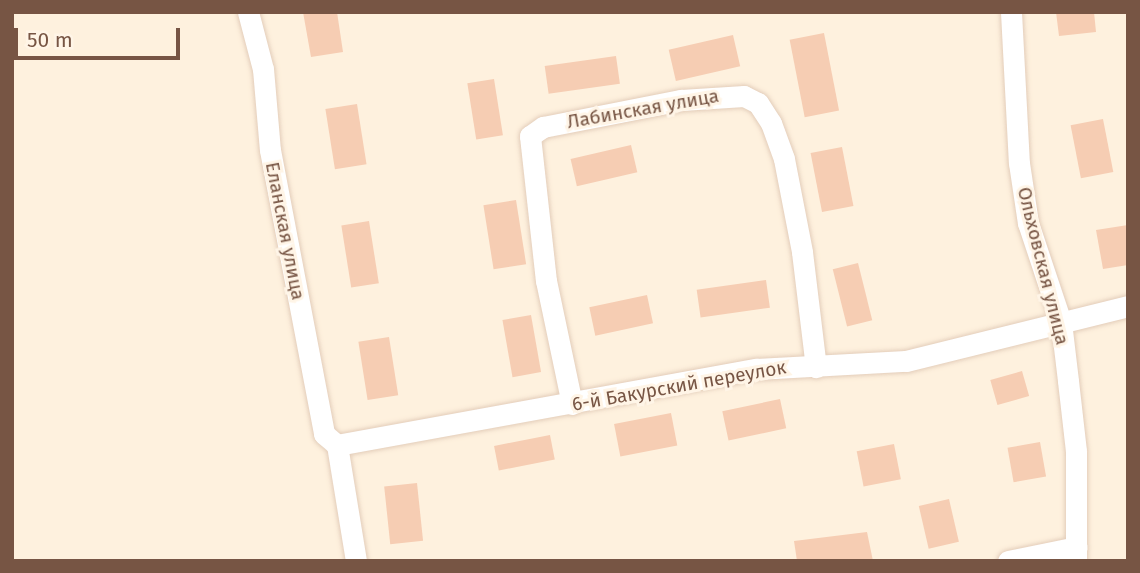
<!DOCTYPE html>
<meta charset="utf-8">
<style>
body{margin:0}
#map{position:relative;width:1140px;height:573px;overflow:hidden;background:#fef1de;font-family:"Fira Sans",sans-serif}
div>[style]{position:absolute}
.building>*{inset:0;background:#f6cdb3;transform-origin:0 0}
.roads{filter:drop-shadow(0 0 2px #e3cdba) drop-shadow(0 0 2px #e3cdba)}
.street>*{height:21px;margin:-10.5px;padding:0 10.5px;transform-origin:10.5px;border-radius:10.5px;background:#fff}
span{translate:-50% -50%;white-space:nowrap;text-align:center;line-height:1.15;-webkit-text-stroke:6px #fff5e7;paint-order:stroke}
.street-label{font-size:19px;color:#754}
.frame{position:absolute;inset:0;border:14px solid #754;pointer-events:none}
.scale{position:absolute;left:14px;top:28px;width:166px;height:32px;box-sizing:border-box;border:4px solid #754;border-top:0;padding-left:9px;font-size:21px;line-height:24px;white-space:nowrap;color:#754;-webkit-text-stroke:5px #fff5e7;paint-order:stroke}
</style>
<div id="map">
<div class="building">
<div style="clip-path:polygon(303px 12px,337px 12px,343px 52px,311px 57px)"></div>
<div style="clip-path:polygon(1056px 12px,1094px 12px,1096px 32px,1059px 36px)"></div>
<div style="left:824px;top:33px;width:79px;height:35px;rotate:79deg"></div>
<div style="left:733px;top:35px;width:32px;height:66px;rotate:77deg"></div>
<div style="left:616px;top:56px;width:28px;height:72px;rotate:82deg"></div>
<div style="left:494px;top:79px;width:57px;height:27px;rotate:81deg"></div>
<div style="left:357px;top:104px;width:61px;height:32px;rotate:81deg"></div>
<div style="left:1103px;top:119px;width:54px;height:33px;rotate:79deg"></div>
<div style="left:631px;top:145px;width:28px;height:62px;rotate:77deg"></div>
<div style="left:842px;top:147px;width:60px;height:32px;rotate:79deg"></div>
<div style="left:516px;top:200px;width:65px;height:33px;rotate:81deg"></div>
<div style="left:369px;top:221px;width:63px;height:28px;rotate:81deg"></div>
<div style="clip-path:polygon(1128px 225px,1128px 265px,1103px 269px,1096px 230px)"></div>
<div style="left:858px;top:263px;width:59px;height:26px;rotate:76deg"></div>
<div style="left:766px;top:280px;width:28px;height:70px;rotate:82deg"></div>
<div style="left:647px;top:295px;width:29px;height:59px;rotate:78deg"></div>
<div style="left:531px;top:315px;width:58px;height:29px;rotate:80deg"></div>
<div style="left:389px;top:337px;width:59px;height:31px;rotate:81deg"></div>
<div style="left:1022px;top:371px;width:26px;height:33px;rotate:74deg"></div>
<div style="left:780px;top:399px;width:30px;height:59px;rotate:78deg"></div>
<div style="left:671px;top:413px;width:33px;height:58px;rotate:79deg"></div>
<div style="left:550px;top:435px;width:25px;height:57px;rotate:79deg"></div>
<div style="left:1040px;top:442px;width:35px;height:33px;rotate:80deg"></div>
<div style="left:894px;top:444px;width:36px;height:38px;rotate:79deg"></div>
<div style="left:417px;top:483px;width:58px;height:33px;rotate:84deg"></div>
<div style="left:949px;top:499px;width:44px;height:31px;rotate:77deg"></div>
<div style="clip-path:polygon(867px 532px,873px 561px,797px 561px,794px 541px)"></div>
</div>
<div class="roads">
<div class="street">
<div style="left:248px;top:12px;width:59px;rotate:75.3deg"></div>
<div style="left:263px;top:69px;width:81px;rotate:85.1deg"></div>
<div style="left:270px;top:150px;width:289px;rotate:79.2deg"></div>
<div style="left:324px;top:434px;width:17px;rotate:40deg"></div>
<div style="left:1011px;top:12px;width:151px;rotate:87deg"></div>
<div style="left:1019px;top:163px;width:61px;rotate:81.5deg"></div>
<div style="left:1028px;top:223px;width:104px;rotate:71.6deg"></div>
<div style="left:1061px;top:322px;width:59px;rotate:83.2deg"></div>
<div style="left:1068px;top:381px;width:70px;rotate:83.5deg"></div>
<div style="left:1076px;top:451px;width:110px;rotate:90deg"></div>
<div style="left:572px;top:404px;width:126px;rotate:-101.9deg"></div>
<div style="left:546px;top:281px;width:146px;rotate:-96.3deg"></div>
<div style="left:530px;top:136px;width:16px;rotate:-35deg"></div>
<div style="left:543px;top:127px;width:141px;rotate:-11.1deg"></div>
<div style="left:681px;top:100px;width:63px;rotate:-3.6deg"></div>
<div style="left:744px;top:96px;width:16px;rotate:27deg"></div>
<div style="left:758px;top:103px;width:24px;rotate:57deg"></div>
<div style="left:771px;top:123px;width:38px;rotate:70deg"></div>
<div style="left:784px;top:159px;width:95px;rotate:79deg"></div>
<div style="left:802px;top:252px;width:116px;rotate:83.1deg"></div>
<div style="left:337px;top:445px;width:426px;rotate:-10.3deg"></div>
<div style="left:756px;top:369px;width:150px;rotate:-3.1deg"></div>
<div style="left:906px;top:361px;width:229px;rotate:-13.9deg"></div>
<div style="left:337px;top:445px;width:118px;rotate:80.7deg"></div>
<div style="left:1008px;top:561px;width:70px;rotate:-11.5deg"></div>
</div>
</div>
<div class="street-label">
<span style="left:643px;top:109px;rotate:-10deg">Лабинская улица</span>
<span style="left:285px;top:231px;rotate:79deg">Еланская улица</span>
<span style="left:1043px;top:266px;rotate:76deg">Ольховская улица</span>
<span style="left:679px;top:386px;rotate:-10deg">6-й Бакурский переулок</span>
</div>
<div class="frame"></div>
<div class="scale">50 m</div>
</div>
